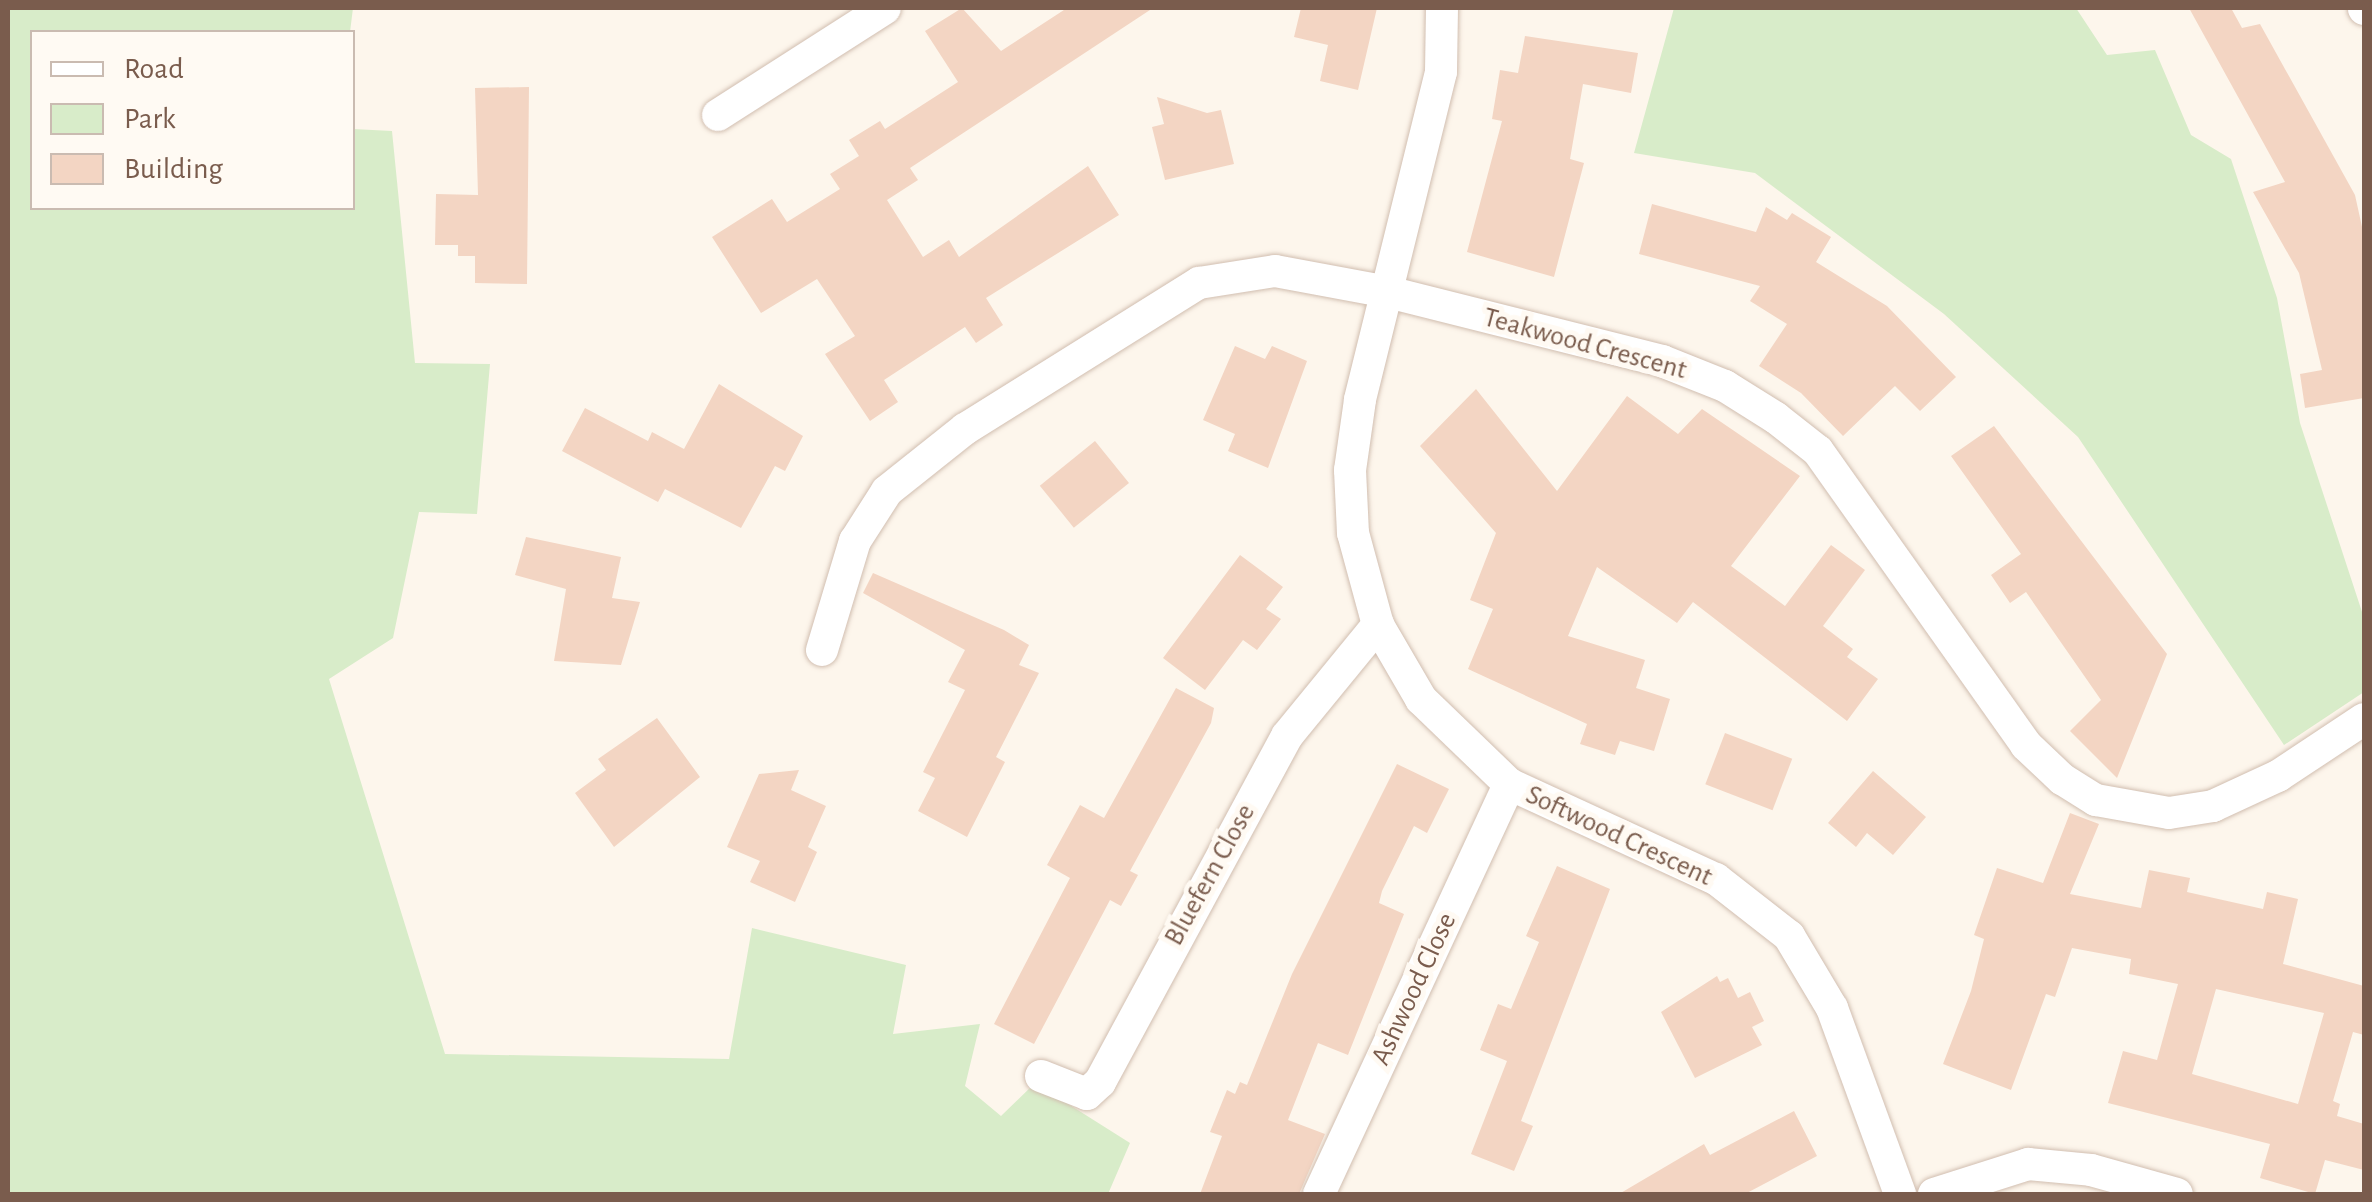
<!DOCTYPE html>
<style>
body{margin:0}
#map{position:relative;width:2372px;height:1202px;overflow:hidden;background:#fdf6ec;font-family:"Alegreya Sans",sans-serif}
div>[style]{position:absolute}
.green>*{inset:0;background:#d8ecc9}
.building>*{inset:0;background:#f3d5c3;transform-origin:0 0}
.roads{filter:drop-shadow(0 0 2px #d1beb0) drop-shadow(0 0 2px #d1beb0)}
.minor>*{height:32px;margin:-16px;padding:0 16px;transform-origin:16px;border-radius:16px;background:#fff}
span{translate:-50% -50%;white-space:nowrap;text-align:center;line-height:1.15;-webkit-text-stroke:10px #fffaf3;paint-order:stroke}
.street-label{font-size:28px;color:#7a5c4d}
.frame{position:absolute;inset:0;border:10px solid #7a5c4d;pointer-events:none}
.legend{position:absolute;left:30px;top:30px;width:325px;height:180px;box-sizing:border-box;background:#fffaf3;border:2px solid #cabbb1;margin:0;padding:12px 18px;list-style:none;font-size:30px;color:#7a5c4d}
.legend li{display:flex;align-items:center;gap:20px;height:50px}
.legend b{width:50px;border:2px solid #cabbb1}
</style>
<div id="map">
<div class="green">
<div style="clip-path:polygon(8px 8px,353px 8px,350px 32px,32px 32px,32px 208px,352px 208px,353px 129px,392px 131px,415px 363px,490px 364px,477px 514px,419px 512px,393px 638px,329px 679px,445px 1054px,729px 1059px,752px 928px,906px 965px,893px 1034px,980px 1024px,965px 1086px,1001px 1116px,1035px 1083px,1130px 1143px,1108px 1194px,8px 1194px)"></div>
<div style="clip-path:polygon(1674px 8px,2076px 8px,2107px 55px,2155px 50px,2191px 135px,2231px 159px,2277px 298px,2300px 423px,2364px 618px,2364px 692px,2284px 745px,2078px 437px,1944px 314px,1755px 173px,1634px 153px)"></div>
</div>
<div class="building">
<div style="clip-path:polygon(962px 8px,1001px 51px,1067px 8px,1153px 8px,910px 168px,918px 180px,887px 200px,923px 257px,949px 240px,959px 257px,1088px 166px,1119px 215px,986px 298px,1003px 325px,976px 343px,965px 327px,884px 380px,898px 402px,870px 421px,825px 354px,855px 336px,817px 279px,761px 313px,712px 237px,772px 199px,787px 222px,840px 189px,830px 174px,859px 156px,849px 140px,880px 121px,885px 129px,958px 82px,925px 31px)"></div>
<div style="clip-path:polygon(1301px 8px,1377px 8px,1358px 90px,1320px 81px,1328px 45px,1294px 37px)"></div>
<div style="clip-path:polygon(2189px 8px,2231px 8px,2242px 28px,2260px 24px,2355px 195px,2364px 236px,2364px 398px,2305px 408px,2300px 374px,2322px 370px,2299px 273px,2253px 192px,2285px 182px)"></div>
<div style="clip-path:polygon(1525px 36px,1638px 53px,1631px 93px,1583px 84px,1570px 159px,1584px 163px,1554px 277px,1467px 252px,1502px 121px,1492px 119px,1500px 70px,1518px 73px)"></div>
<div style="clip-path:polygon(529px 87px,527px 284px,475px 283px,475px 256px,458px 256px,458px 245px,435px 245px,436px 194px,478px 195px,475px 88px)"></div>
<div style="clip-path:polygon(1157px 97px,1207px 113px,1221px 110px,1234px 164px,1165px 180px,1152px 127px,1164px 124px)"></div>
<div style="clip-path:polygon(1652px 204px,1756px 232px,1766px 207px,1787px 220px,1792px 213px,1831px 237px,1816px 262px,1887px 306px,1956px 377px,1920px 411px,1895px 386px,1843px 436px,1801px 393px,1759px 366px,1787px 324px,1750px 301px,1760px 286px,1639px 254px)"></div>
<div style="clip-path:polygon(1235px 346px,1265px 359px,1272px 346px,1307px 361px,1268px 468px,1228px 451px,1235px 434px,1203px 420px)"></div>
<div style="clip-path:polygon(719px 384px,803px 436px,785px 471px,775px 466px,741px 528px,665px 489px,658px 502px,562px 451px,585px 408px,648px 441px,652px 432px,684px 449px)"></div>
<div style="clip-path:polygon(1476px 389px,1557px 491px,1627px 396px,1678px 434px,1702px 409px,1800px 476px,1731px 566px,1785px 606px,1831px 545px,1865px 570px,1823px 626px,1853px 649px,1847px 657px,1878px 679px,1847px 721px,1693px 602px,1677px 623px,1597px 567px,1568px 636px,1645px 660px,1636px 688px,1670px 699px,1654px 751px,1620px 741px,1615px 755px,1580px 744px,1587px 724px,1468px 669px,1493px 609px,1470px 600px,1496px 533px,1420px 446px)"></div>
<div style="clip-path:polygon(1994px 426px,2167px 654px,2117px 778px,2070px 731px,2101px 700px,2026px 592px,2010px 603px,1991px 575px,2021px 554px,1951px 456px)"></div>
<div style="left:1095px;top:441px;width:54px;height:71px;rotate:51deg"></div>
<div style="clip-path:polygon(526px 537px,621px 557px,612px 598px,640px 602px,621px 665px,554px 661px,566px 589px,515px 575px)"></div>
<div style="clip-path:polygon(1240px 555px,1283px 587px,1266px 609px,1281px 619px,1257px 650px,1243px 640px,1205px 690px,1163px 658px)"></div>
<div style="clip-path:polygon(873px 573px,1004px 630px,1029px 645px,1019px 665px,1039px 673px,996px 757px,1005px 762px,967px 837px,918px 811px,935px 778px,923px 772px,965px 690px,948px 682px,965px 650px,863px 593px)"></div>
<div style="clip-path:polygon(1176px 688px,1214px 708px,1211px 723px,1130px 871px,1138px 875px,1121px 906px,1110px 900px,1034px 1044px,994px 1024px,1070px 878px,1047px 865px,1080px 805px,1104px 818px)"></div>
<div style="clip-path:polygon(657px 718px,700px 777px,614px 847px,575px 793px,606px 770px,598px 759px)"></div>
<div style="left:1725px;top:733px;width:72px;height:55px;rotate:21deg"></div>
<div style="clip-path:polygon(1397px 764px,1449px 789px,1427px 833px,1414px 826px,1382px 891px,1379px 903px,1404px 914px,1348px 1055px,1318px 1043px,1288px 1120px,1325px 1134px,1299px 1194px,1200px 1194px,1222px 1136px,1210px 1132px,1227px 1090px,1235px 1094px,1240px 1082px,1247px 1085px,1292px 974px)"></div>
<div style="clip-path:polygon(799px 770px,791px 790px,826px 806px,808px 847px,817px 852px,795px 902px,750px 882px,760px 861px,727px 847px,759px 774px)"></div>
<div style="clip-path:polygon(1873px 771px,1926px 817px,1893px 855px,1867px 833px,1856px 847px,1828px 823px)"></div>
<div style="clip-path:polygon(evenodd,2070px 813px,2099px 824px,2070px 894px,2141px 908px,2149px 870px,2190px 878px,2187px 892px,2263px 909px,2267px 892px,2298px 899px,2283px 964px,2364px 986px,2364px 1035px,2353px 1032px,2333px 1101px,2340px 1104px,2337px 1116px,2364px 1124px,2364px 1170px,2325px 1160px,2315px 1194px,2260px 1178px,2270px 1144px,2108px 1103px,2123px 1051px,2157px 1060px,2178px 984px,2129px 974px,2131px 959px,2072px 948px,2055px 997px,2046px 994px,2011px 1090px,1943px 1064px,1971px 991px,1984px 939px,1974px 935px,1997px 868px,2043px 883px,2070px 813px,2216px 989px,2324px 1013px,2298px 1104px,2192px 1074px,2216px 989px)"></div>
<div style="clip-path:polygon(1557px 866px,1610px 889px,1521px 1121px,1533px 1126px,1514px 1171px,1471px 1154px,1507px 1061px,1480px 1050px,1498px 1004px,1511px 1009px,1539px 942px,1526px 936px)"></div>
<div style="clip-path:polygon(1717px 976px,1720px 982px,1728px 978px,1738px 998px,1750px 992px,1764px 1021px,1752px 1027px,1762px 1045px,1695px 1078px,1661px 1012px)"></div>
<div style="clip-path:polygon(1794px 1111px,1817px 1156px,1745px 1194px,1619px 1194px,1704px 1144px,1710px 1155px)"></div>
</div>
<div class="roads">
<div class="minor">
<div style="left:1442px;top:8px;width:64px;rotate:90.9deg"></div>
<div style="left:1441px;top:72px;width:338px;rotate:103.9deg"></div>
<div style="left:1360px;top:400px;width:71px;rotate:98.1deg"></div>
<div style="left:1350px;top:470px;width:63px;rotate:87.3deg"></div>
<div style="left:1353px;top:533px;width:95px;rotate:74.8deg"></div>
<div style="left:1378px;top:625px;width:86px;rotate:59.8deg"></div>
<div style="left:1421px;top:699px;width:122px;rotate:44deg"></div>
<div style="left:1509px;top:784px;width:228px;rotate:24.7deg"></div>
<div style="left:1716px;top:879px;width:93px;rotate:38deg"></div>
<div style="left:1789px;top:936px;width:84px;rotate:59.2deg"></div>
<div style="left:1832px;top:1008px;width:198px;rotate:69.9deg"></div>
<div style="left:2364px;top:8px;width:1px;rotate:90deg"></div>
<div style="left:718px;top:115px;width:198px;rotate:-32.6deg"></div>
<div style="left:822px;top:650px;width:114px;rotate:-73.2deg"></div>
<div style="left:855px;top:541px;width:59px;rotate:-57.4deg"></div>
<div style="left:887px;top:491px;width:100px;rotate:-38.5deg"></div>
<div style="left:965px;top:429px;width:276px;rotate:-32deg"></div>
<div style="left:1199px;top:283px;width:77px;rotate:-9deg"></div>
<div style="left:1275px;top:271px;width:115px;rotate:10.5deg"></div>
<div style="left:1388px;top:292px;width:283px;rotate:14.1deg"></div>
<div style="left:1662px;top:361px;width:68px;rotate:21.6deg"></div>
<div style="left:1725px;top:386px;width:60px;rotate:32.1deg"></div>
<div style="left:1776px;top:418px;width:53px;rotate:38.2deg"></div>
<div style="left:1818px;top:451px;width:360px;rotate:54.7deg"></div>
<div style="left:2026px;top:745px;width:50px;rotate:43.4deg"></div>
<div style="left:2062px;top:779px;width:40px;rotate:32deg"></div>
<div style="left:2096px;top:800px;width:74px;rotate:10.1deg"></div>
<div style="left:2169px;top:813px;width:45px;rotate:-9deg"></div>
<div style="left:2213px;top:806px;width:72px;rotate:-24.8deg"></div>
<div style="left:2278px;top:776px;width:103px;rotate:-33.5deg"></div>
<div style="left:1041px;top:1076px;width:49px;rotate:21.4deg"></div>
<div style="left:1087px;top:1094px;width:18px;rotate:-43deg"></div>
<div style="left:1100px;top:1082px;width:393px;rotate:-61.6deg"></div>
<div style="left:1287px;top:736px;width:144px;rotate:-50.7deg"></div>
<div style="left:1319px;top:1194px;width:452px;rotate:-65.1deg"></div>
<div style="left:1934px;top:1194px;width:99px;rotate:-17.7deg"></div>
<div style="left:2028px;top:1164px;width:63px;rotate:5.4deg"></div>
<div style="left:2091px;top:1170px;width:89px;rotate:15.6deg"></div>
</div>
</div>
<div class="street-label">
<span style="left:1585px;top:344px;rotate:15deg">Teakwood Crescent</span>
<span style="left:1619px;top:836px;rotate:25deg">Softwood Crescent</span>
<span style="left:1210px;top:875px;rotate:-61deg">Bluefern Close</span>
<span style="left:1414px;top:989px;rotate:-65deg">Ashwood Close</span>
</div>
<div class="frame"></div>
<ul class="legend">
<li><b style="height:12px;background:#fff"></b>Road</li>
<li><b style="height:28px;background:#d8ecc9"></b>Park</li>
<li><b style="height:28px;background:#f3d5c3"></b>Building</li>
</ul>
</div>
